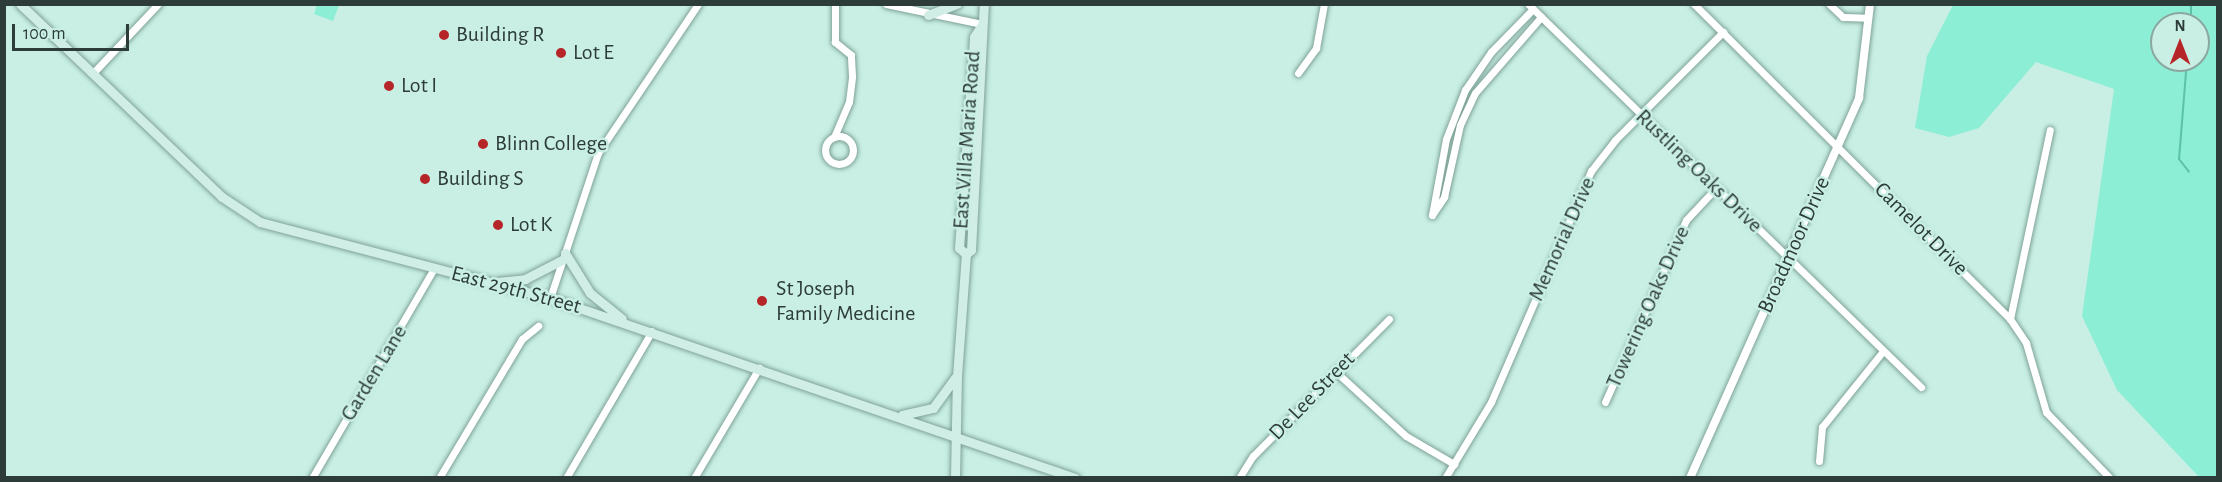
<!DOCTYPE html>
<style>
body{margin:0}
#map{position:relative;width:2222px;height:482px;overflow:hidden;background:#c9efe4;font-family:"Alegreya Sans",sans-serif}
div>[style]{position:absolute}
.green>*{inset:0;background:#8ceed5}
.stream>*{height:2px;margin:-1px;padding:0 1px;transform-origin:1px;border-radius:1px;background:#5cc1a9}
.roads{filter:drop-shadow(0 0 2px #7fa298) drop-shadow(0 0 2px #7fa298)}
.minor>*{height:7px;margin:-3.5px;padding:0 3.5px;transform-origin:3.5px;border-radius:3.5px;background:#fff}
.minor>.ring{margin:-3.5px;padding:0;box-sizing:content-box;background:none;border:7px solid #fff;border-radius:50%}
.tertiary>*{height:8px;margin:-4px;padding:0 4px;transform-origin:4px;border-radius:4px;background:#fff}
.secondary>*{height:9px;margin:-4.5px;padding:0 4.5px;transform-origin:4.5px;border-radius:4.5px;background:#d0ede6}
.dots>*{width:16px;height:16px;translate:-50% -50%;box-sizing:border-box;border:3px solid #c9efe4;border-radius:50%}
span{translate:-50% -50%;white-space:nowrap;text-align:center;line-height:1.15;-webkit-text-stroke:5px #c9efe4;paint-order:stroke}
.poi-label{font-size:22px;color:#2d3c38}
.left{translate:0 -50%;text-align:left}
.street-label{font-size:22px;color:#2d3c38}
.frame{position:absolute;inset:0;border:6px solid #2d3c38;pointer-events:none}
.north{position:absolute;left:2150px;top:12px;width:60px;height:60px;box-sizing:border-box;background:#c9efe4;border:2px solid #8ba79f;border-radius:50%;rotate:0deg;font-size:16px;font-weight:700;line-height:24px;text-align:center;color:#2d3c38}
.north::after{content:'';display:block;margin:auto;width:21px;height:27px;background:#b62629;clip-path:polygon(50% 0,100% 100%,50% 72%,0 100%)}
.scale{position:absolute;left:12px;top:24px;width:117px;height:27px;box-sizing:border-box;border:3px solid #2d3c38;border-top:0;padding-left:8px;font-size:18px;line-height:21px;white-space:nowrap;color:#2d3c38;-webkit-text-stroke:4px #c9efe4;paint-order:stroke}
</style>
<div id="map">
<div class="green">
<div style="clip-path:polygon(317px 5px,339px 5px,333px 21px,314px 14px)"></div>
<div style="clip-path:polygon(evenodd,1953px 5px,2217px 5px,2217px 477px,2199px 477px,2117px 390px,2082px 316px,2114px 89px,2036px 62px,1979px 128px,1949px 137px,1915px 128px,1927px 56px,1953px 5px,2162px 24px,2198px 24px,2198px 60px,2162px 60px,2162px 24px)"></div>
</div>
<div class="stream">
<div style="left:2191px;top:4px;width:20px;rotate:90deg"></div>
<div style="left:2187px;top:60px;width:99px;rotate:94.6deg"></div>
<div style="left:2179px;top:159px;width:16px;rotate:52deg"></div>
</div>
<div class="roads">
<div class="minor">
<div style="left:886px;top:4px;width:98px;rotate:11.8deg"></div>
<div style="left:1528px;top:4px;width:549px;rotate:44.26deg"></div>
<div style="left:1694px;top:4px;width:446px;rotate:44.9deg"></div>
<div style="left:2010px;top:319px;width:29px;rotate:56deg"></div>
<div style="left:2026px;top:343px;width:72px;rotate:73.8deg"></div>
<div style="left:2046px;top:412px;width:92px;rotate:45.9deg"></div>
<div style="left:1829px;top:4px;width:19px;rotate:43deg"></div>
<div style="left:1843px;top:17px;width:25px;rotate:2deg"></div>
<div style="left:93px;top:73px;width:95px;rotate:-46.7deg"></div>
<div style="left:1298px;top:73px;width:31px;rotate:-54deg"></div>
<div style="left:1316px;top:48px;width:45px;rotate:-79.7deg"></div>
<div class="ring" style="left:825px;top:136px;width:21px;height:21px"></div>
<div style="left:834px;top:137px;width:38px;rotate:-67deg"></div>
<div style="left:849px;top:102px;width:26px;rotate:-83deg"></div>
<div style="left:852px;top:76px;width:21px;rotate:-93deg"></div>
<div style="left:851px;top:55px;width:21px;rotate:-141deg"></div>
<div style="left:835px;top:42px;width:38px;rotate:-90deg"></div>
<div style="left:1432px;top:215px;width:77px;rotate:-79.6deg"></div>
<div style="left:1446px;top:139px;width:53px;rotate:-68.8deg"></div>
<div style="left:1465px;top:90px;width:46px;rotate:-55.6deg"></div>
<div style="left:1491px;top:52px;width:60px;rotate:-45.7deg"></div>
<div style="left:1432px;top:215px;width:22px;rotate:-56deg"></div>
<div style="left:1444px;top:197px;width:74px;rotate:-77.5deg"></div>
<div style="left:1460px;top:125px;width:35px;rotate:-65deg"></div>
<div style="left:1475px;top:93px;width:101px;rotate:-49deg"></div>
<div style="left:550px;top:298px;width:153px;rotate:-71.7deg"></div>
<div style="left:598px;top:153px;width:179px;rotate:-56.1deg"></div>
<div style="left:2010px;top:319px;width:193px;rotate:-78.1deg"></div>
<div style="left:1335px;top:371px;width:96px;rotate:42.5deg"></div>
<div style="left:1406px;top:436px;width:56px;rotate:30.3deg"></div>
<div style="left:1605px;top:402px;width:199px;rotate:-66deg"></div>
<div style="left:1686px;top:220px;width:44px;rotate:-46.8deg"></div>
<div style="left:1819px;top:461px;width:34px;rotate:-85deg"></div>
<div style="left:1822px;top:427px;width:97px;rotate:-51.2deg"></div>
<div style="left:312px;top:478px;width:243px;rotate:-59.8deg"></div>
<div style="left:439px;top:478px;width:162px;rotate:-59.2deg"></div>
<div style="left:522px;top:339px;width:21px;rotate:-39deg"></div>
<div style="left:566px;top:478px;width:170px;rotate:-59.7deg"></div>
<div style="left:694px;top:478px;width:128px;rotate:-59.4deg"></div>
<div style="left:1239px;top:478px;width:26px;rotate:-58deg"></div>
<div style="left:1253px;top:456px;width:193px;rotate:-45.2deg"></div>
<div style="left:1445px;top:478px;width:89px;rotate:-58.8deg"></div>
<div style="left:1491px;top:402px;width:252px;rotate:-66.6deg"></div>
<div style="left:1591px;top:171px;width:39px;rotate:-52deg"></div>
<div style="left:1615px;top:140px;width:153px;rotate:-45deg"></div>
</div>
<div class="tertiary">
<div style="left:1690px;top:478px;width:416px;rotate:-66deg"></div>
<div style="left:1859px;top:98px;width:95px;rotate:-83.3deg"></div>
</div>
<div class="secondary">
<div style="left:20px;top:4px;width:279px;rotate:43.7deg"></div>
<div style="left:222px;top:197px;width:45px;rotate:33.3deg"></div>
<div style="left:260px;top:222px;width:300px;rotate:14.7deg"></div>
<div style="left:550px;top:298px;width:555px;rotate:18.92deg"></div>
<div style="left:928px;top:15px;width:31px;rotate:-21deg"></div>
<div style="left:565px;top:253px;width:47px;rotate:58deg"></div>
<div style="left:590px;top:293px;width:41px;rotate:39.1deg"></div>
<div style="left:966px;top:254px;width:9px;rotate:-139deg"></div>
<div style="left:959px;top:248px;width:212px;rotate:-85.9deg"></div>
<div style="left:974px;top:37px;width:15px;rotate:-58deg"></div>
<div style="left:498px;top:282px;width:27px;rotate:-6deg"></div>
<div style="left:525px;top:279px;width:42px;rotate:-27.2deg"></div>
<div style="left:902px;top:415px;width:32px;rotate:-13deg"></div>
<div style="left:933px;top:408px;width:37px;rotate:-54deg"></div>
<div style="left:955px;top:478px;width:102px;rotate:-88.9deg"></div>
<div style="left:957px;top:376px;width:122px;rotate:-85.8deg"></div>
<div style="left:966px;top:254px;width:6px;rotate:-39deg"></div>
<div style="left:971px;top:250px;width:246px;rotate:-87deg"></div>
</div>
</div>
<div class="dots">
<div style="left:444px;top:35px;background:#b62629"></div>
<div style="left:561px;top:53px;background:#b62629"></div>
<div style="left:389px;top:86px;background:#b62629"></div>
<div style="left:483px;top:144px;background:#b62629"></div>
<div style="left:425px;top:179px;background:#b62629"></div>
<div style="left:498px;top:225px;background:#b62629"></div>
<div style="left:762px;top:301px;background:#b62629"></div>
</div>
<div class="poi-label">
<span class="left" style="left:456px;top:35px">Building R</span>
<span class="left" style="left:573px;top:53px">Lot E</span>
<span class="left" style="left:401px;top:86px">Lot I</span>
<span class="left" style="left:495px;top:144px">Blinn College</span>
<span class="left" style="left:437px;top:179px">Building S</span>
<span class="left" style="left:510px;top:225px">Lot K</span>
<span class="left" style="left:776px;top:301px">St Joseph<br>Family Medicine</span>
</div>
<div class="street-label">
<span style="left:967px;top:140px;rotate:-86deg">East Villa Maria Road</span>
<span style="left:1699px;top:171px;rotate:44deg">Rustling Oaks Drive</span>
<span style="left:1921px;top:229px;rotate:45deg">Camelot Drive</span>
<span style="left:1562px;top:239px;rotate:-66deg">Memorial Drive</span>
<span style="left:1794px;top:245px;rotate:-66deg">Broadmoor Drive</span>
<span style="left:516px;top:290px;rotate:15deg">East 29th Street</span>
<span style="left:1648px;top:307px;rotate:-66deg">Towering Oaks Drive</span>
<span style="left:374px;top:373px;rotate:-59deg">Garden Lane</span>
<span style="left:1312px;top:396px;rotate:-46deg">De Lee Street</span>
</div>
<div class="frame"></div>
<div class="north">N</div>
<div class="scale">100 m</div>
</div>
